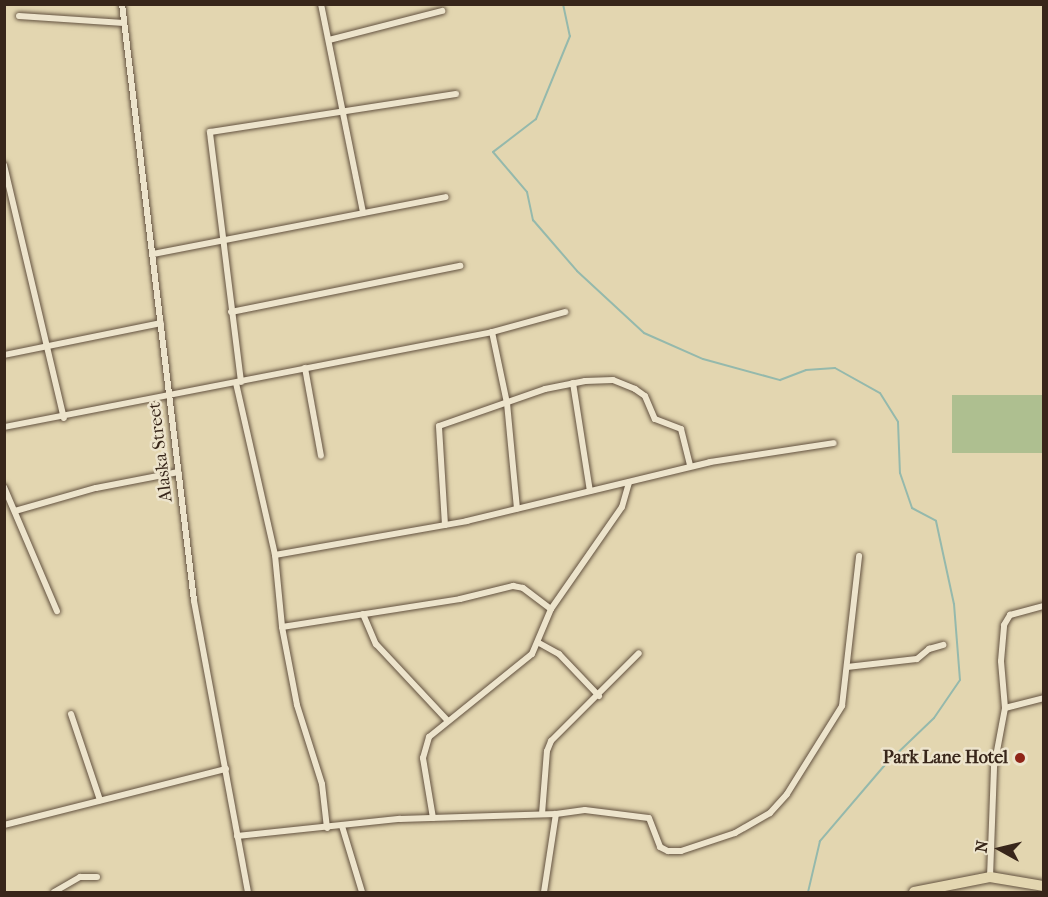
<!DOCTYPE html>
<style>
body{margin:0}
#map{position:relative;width:1048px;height:897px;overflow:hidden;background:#e3d6b0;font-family:"IM FELL French Canon",serif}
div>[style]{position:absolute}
.green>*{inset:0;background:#aebf90;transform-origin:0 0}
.stream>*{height:2px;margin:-1px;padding:0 1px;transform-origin:1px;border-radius:1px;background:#95b9ac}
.roads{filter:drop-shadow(0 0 2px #635240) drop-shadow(0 0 2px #635240)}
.minor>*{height:6px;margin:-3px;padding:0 3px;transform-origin:3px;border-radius:3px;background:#ede4cc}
.trunk>*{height:10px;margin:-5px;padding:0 5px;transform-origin:5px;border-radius:5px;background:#e3d6b0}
.dots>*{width:16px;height:16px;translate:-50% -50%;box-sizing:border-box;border:3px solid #ede4cc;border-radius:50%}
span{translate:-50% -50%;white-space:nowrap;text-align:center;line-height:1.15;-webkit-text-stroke:5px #ede4cc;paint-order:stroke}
.street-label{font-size:18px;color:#38261a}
.poi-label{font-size:18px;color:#38261a;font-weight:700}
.right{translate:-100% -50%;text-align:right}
.frame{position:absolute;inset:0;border:6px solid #38261a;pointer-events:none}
.north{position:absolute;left:970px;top:819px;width:60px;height:60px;-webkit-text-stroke:4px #ede4cc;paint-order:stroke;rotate:278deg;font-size:16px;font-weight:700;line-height:24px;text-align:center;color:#38261a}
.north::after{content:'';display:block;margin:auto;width:21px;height:27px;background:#38261a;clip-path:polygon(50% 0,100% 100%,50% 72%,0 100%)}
</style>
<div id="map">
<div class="green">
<div style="left:1043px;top:395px;width:58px;height:91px;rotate:90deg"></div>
</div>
<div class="stream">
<div style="left:563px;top:4px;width:33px;rotate:78deg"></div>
<div style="left:570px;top:36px;width:90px;rotate:112.3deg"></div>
<div style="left:536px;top:119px;width:54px;rotate:142.5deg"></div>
<div style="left:493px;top:152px;width:52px;rotate:49.6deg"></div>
<div style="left:527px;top:192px;width:29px;rotate:78deg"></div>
<div style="left:533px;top:220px;width:67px;rotate:49.2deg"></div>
<div style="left:577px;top:271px;width:91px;rotate:42.8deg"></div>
<div style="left:644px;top:333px;width:64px;rotate:23.8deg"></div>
<div style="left:703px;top:359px;width:80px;rotate:15.3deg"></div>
<div style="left:780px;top:380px;width:28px;rotate:-21deg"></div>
<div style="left:806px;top:370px;width:29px;rotate:-4deg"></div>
<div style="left:835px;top:368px;width:51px;rotate:29.1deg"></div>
<div style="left:880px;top:393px;width:34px;rotate:58deg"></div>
<div style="left:898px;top:422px;width:51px;rotate:87.8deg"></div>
<div style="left:900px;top:473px;width:37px;rotate:71deg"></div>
<div style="left:912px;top:508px;width:27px;rotate:28deg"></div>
<div style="left:936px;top:521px;width:85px;rotate:77.8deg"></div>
<div style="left:954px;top:604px;width:76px;rotate:85.5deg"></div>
<div style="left:960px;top:680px;width:46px;rotate:124.4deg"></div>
<div style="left:934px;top:718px;width:69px;rotate:136.2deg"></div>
<div style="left:884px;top:766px;width:99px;rotate:130.5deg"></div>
<div style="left:820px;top:841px;width:52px;rotate:103.2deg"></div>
</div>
<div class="roads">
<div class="minor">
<div style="left:122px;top:4px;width:601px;rotate:83.12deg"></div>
<div style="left:194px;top:601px;width:296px;rotate:79.5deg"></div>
<div style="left:321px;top:4px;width:213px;rotate:78.6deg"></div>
<div style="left:19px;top:16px;width:105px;rotate:3.8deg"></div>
<div style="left:329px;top:40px;width:117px;rotate:-14.4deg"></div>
<div style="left:4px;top:165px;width:260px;rotate:76.7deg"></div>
<div style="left:153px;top:254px;width:298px;rotate:-11deg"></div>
<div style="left:231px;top:312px;width:234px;rotate:-11.4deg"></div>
<div style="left:492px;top:332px;width:73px;rotate:78.1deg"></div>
<div style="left:507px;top:403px;width:106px;rotate:84.6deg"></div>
<div style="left:4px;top:355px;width:160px;rotate:-11.5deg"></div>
<div style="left:305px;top:368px;width:89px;rotate:79.7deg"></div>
<div style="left:241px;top:382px;width:252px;rotate:-97.1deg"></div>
<div style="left:210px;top:132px;width:249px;rotate:-8.8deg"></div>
<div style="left:236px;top:383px;width:176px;rotate:77.2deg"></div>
<div style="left:275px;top:555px;width:195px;rotate:-10deg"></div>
<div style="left:467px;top:521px;width:250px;rotate:-13.6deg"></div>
<div style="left:710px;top:462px;width:125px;rotate:-8.7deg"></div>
<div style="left:573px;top:383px;width:109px;rotate:81.1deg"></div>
<div style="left:4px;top:427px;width:497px;rotate:-11deg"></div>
<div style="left:492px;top:332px;width:76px;rotate:-15.3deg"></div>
<div style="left:4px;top:487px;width:135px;rotate:66.9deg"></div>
<div style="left:15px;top:511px;width:84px;rotate:-15.9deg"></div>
<div style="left:96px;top:488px;width:84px;rotate:-11deg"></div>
<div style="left:445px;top:525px;width:99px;rotate:-93.5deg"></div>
<div style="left:439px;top:426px;width:112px;rotate:-19.2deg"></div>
<div style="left:545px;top:389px;width:41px;rotate:-11.3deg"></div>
<div style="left:585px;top:381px;width:28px;rotate:-2deg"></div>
<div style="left:613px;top:380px;width:24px;rotate:22deg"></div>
<div style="left:635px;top:389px;width:12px;rotate:35deg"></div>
<div style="left:645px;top:396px;width:25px;rotate:67deg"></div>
<div style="left:655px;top:419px;width:28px;rotate:21deg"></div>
<div style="left:681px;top:429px;width:38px;rotate:76deg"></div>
<div style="left:275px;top:555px;width:72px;rotate:84.4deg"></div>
<div style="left:363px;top:614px;width:33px;rotate:67deg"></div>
<div style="left:376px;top:644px;width:104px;rotate:46.9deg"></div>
<div style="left:539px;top:643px;width:23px;rotate:29deg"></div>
<div style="left:559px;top:654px;width:58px;rotate:46.4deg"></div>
<div style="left:847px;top:667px;width:70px;rotate:-6.5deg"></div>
<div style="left:917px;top:659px;width:16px;rotate:-40deg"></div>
<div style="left:929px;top:649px;width:15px;rotate:-16deg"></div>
<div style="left:1005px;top:708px;width:47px;rotate:-94.9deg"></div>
<div style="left:1001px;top:661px;width:36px;rotate:-85deg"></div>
<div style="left:1004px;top:625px;width:12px;rotate:-59deg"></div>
<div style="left:1010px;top:615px;width:35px;rotate:-15deg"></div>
<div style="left:71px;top:714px;width:91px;rotate:71.4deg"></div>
<div style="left:542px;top:814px;width:63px;rotate:-85.5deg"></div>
<div style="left:547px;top:751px;width:11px;rotate:-68deg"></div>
<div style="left:551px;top:741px;width:124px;rotate:-45deg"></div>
<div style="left:433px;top:818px;width:61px;rotate:-99.5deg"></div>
<div style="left:423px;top:758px;width:22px;rotate:-74deg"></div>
<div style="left:429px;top:737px;width:132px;rotate:-38.9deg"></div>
<div style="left:532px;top:654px;width:49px;rotate:-67.1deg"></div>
<div style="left:551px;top:609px;width:124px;rotate:-55.2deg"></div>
<div style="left:622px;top:507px;width:26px;rotate:-74deg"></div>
<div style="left:4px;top:825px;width:229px;rotate:-14.2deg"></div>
<div style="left:342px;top:826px;width:69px;rotate:73.1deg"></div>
<div style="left:327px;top:828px;width:44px;rotate:-96.5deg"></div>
<div style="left:322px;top:784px;width:83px;rotate:-107.6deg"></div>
<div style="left:297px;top:705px;width:79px;rotate:-100.9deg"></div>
<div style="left:282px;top:627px;width:180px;rotate:-8.9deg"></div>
<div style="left:460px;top:599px;width:55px;rotate:-13.8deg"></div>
<div style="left:513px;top:586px;width:10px;rotate:11deg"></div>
<div style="left:523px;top:588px;width:35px;rotate:37deg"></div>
<div style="left:237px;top:836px;width:164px;rotate:-6deg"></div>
<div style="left:400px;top:819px;width:156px;rotate:-1.8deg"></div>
<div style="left:556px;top:814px;width:29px;rotate:-8deg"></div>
<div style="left:585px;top:810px;width:64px;rotate:7.1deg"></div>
<div style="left:649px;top:818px;width:31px;rotate:69deg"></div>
<div style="left:660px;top:847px;width:9px;rotate:27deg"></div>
<div style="left:668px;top:851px;width:13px"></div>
<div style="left:681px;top:851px;width:57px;rotate:-18.4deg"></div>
<div style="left:735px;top:833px;width:40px;rotate:-29.7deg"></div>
<div style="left:770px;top:813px;width:25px;rotate:-48deg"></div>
<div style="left:787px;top:794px;width:104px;rotate:-58deg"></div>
<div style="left:842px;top:706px;width:151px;rotate:-83.5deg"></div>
<div style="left:990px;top:877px;width:110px;rotate:-87.9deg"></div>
<div style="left:994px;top:767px;width:60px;rotate:-79.4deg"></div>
<div style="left:1005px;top:708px;width:40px;rotate:-14.4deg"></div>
<div style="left:54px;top:892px;width:30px;rotate:-30deg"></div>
<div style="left:80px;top:877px;width:17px"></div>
<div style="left:544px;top:892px;width:79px;rotate:-81.3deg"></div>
</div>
<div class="trunk">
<div style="left:914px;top:892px;width:77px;rotate:-11.2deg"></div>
<div style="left:990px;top:877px;width:55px;rotate:9.5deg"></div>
</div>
</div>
<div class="dots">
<div style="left:1020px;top:758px;background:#8f2418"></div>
</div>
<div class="street-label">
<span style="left:161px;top:452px;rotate:-97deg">Alaska Street</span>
</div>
<div class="poi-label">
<span class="right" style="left:1008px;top:758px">Park Lane Hotel</span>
</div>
<div class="frame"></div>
<div class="north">N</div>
</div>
